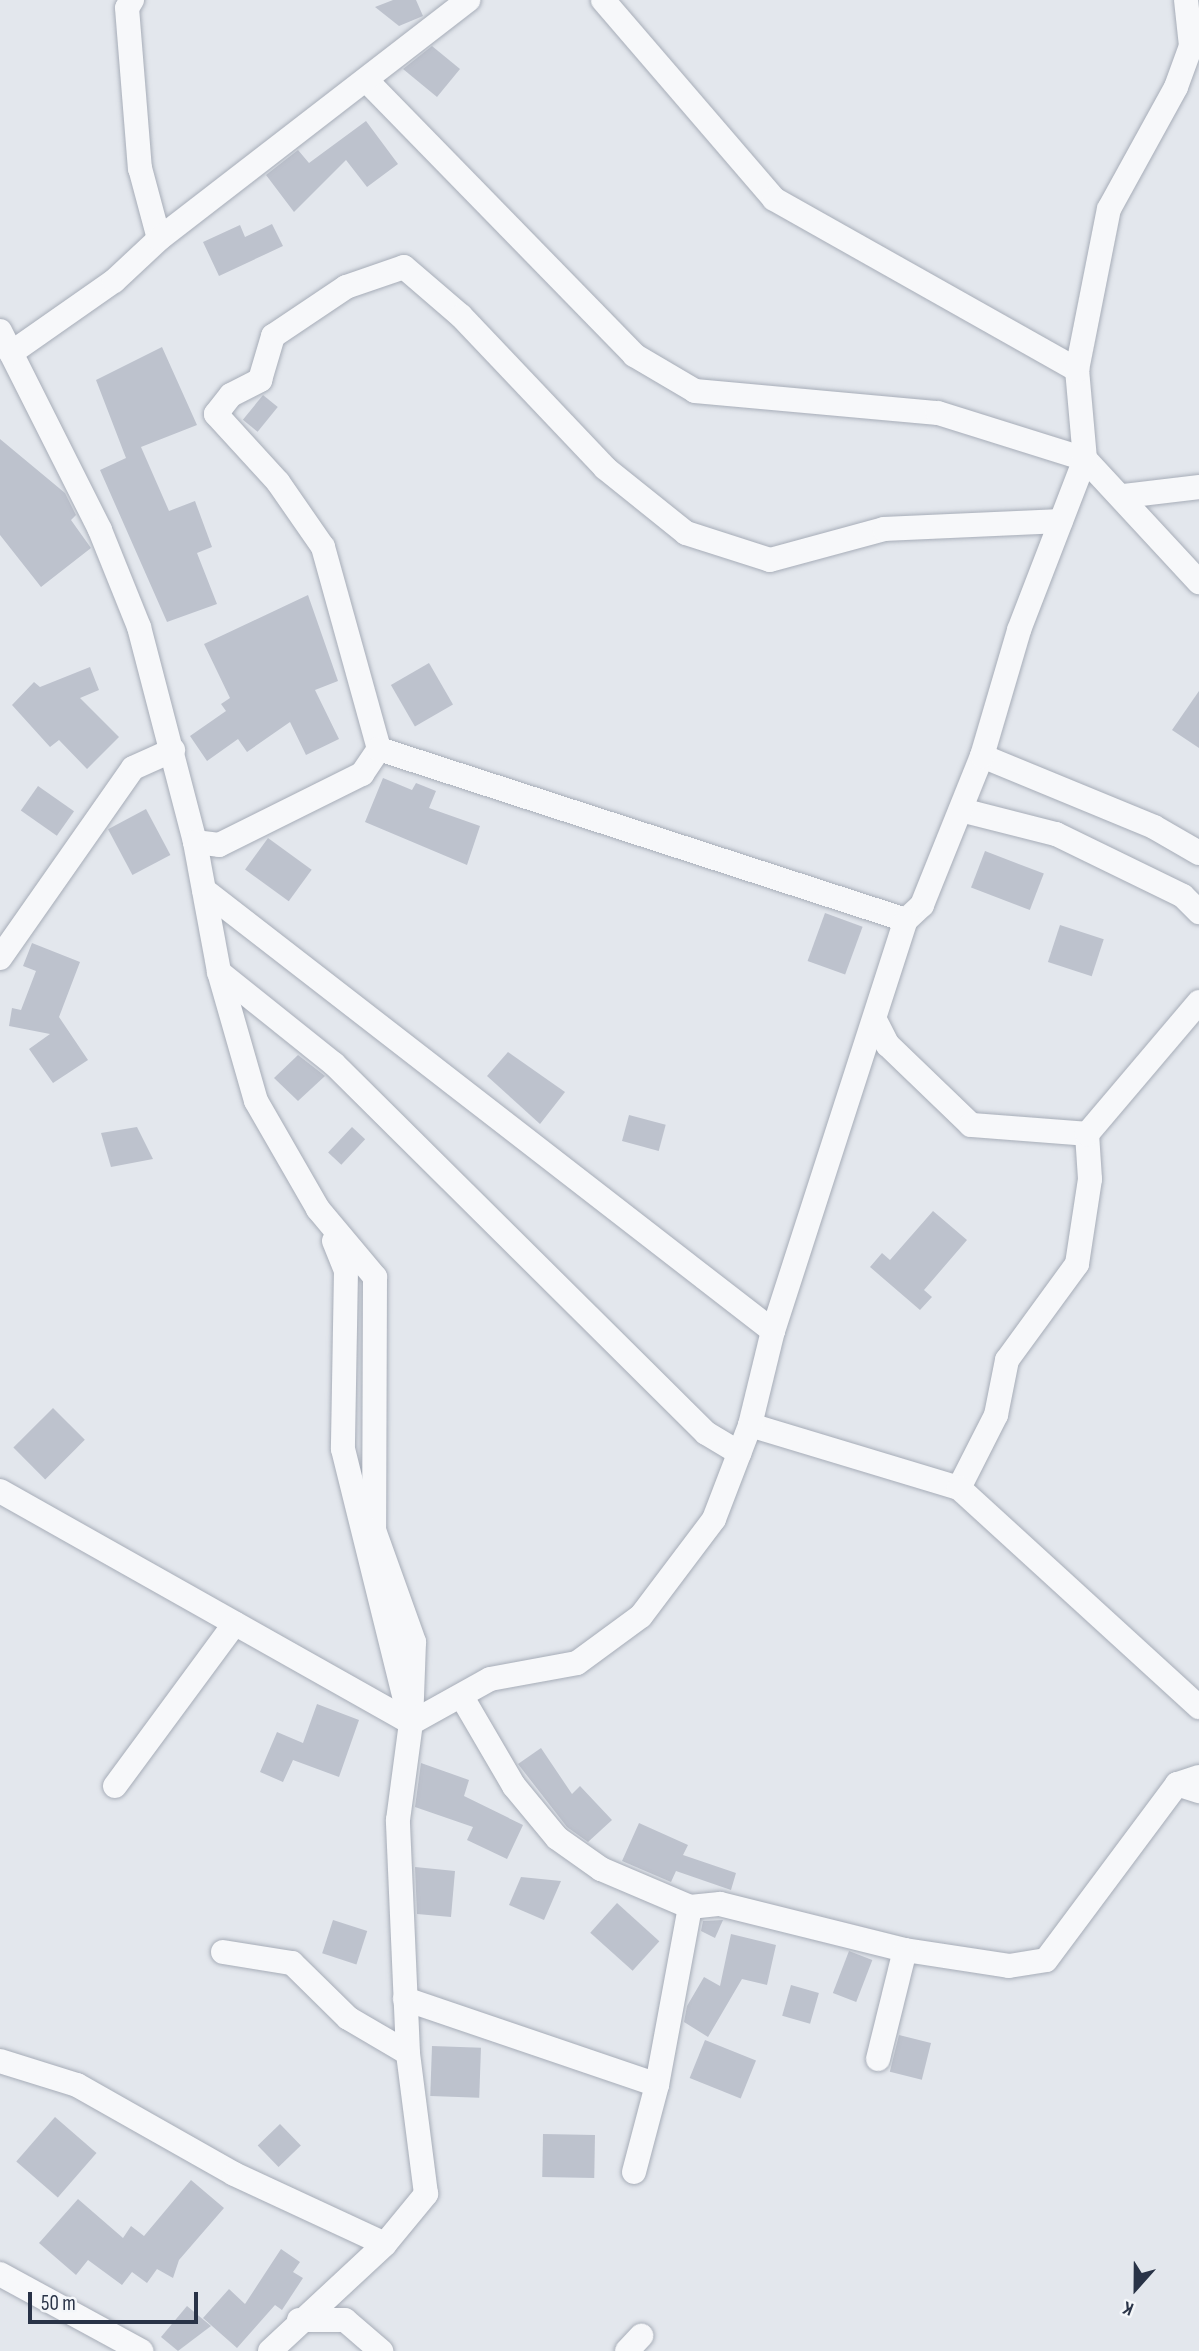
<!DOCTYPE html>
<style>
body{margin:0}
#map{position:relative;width:1199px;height:2351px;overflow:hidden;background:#e3e7ed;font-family:"Sofia Sans Condensed",sans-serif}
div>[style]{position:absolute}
.building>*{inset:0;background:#bdc2cd;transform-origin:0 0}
.roads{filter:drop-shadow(0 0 2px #a7adb8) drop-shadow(0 0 2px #a7adb8)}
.minor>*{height:24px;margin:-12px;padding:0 12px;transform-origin:12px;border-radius:12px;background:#f7f8fa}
span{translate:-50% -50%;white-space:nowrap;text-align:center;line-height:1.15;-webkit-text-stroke:5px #f3f6f9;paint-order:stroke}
.north{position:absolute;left:1101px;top:2253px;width:70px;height:70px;-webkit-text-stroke:5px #f3f6f9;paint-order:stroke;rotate:201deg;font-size:19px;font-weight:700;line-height:28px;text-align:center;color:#293347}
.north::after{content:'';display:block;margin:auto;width:24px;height:32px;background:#293347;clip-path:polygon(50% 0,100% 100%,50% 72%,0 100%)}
.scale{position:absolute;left:28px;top:2292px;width:170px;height:32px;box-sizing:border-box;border:4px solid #293347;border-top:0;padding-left:9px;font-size:21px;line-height:24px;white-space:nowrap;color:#293347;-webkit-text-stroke:5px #f3f6f9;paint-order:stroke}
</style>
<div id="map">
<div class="building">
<div style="clip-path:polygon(393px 0,416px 0,423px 16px,399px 26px,375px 7px)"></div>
<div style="clip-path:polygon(432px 46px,460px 69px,437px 97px,403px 69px)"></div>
<div style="clip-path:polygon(366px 121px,398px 164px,367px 187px,346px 160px,294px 212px,266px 175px,298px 150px,309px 163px)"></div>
<div style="clip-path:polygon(272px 224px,283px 246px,219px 276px,203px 242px,240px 225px,245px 237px)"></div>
<div style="clip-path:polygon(162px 347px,197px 425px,141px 447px,169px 511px,195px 501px,212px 547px,197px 553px,217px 604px,167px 622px,100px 470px,126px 458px,96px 380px)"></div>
<div style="left:263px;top:395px;width:19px;height:32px;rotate:39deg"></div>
<div style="clip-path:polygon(0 439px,65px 493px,76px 515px,71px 520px,91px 548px,41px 587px,0 535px)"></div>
<div style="clip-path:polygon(308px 595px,338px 681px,315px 690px,339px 739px,306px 755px,290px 722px,247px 752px,238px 739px,207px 761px,190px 736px,226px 711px,221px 704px,230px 698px,204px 644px)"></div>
<div style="left:429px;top:663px;width:48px;height:44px;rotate:60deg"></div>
<div style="clip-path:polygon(90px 667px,99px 690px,80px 698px,119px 737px,87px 769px,59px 740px,50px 747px,12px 705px,34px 682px,40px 687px)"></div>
<div style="clip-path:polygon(1199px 691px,1199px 748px,1172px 730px)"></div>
<div style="clip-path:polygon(383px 778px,412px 790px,416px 783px,436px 791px,429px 808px,480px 826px,467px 865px,365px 822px)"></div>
<div style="left:38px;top:786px;width:44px;height:30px;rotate:35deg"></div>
<div style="left:146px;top:809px;width:52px;height:43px;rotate:62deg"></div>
<div style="left:268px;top:838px;width:54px;height:39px;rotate:36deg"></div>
<div style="left:985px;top:851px;width:63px;height:39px;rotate:21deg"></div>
<div style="left:825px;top:913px;width:40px;height:51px;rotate:20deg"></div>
<div style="left:1060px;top:925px;width:46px;height:39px;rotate:18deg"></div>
<div style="clip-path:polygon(32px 943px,80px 962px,59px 1017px,88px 1060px,53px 1083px,29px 1049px,50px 1034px,9px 1026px,12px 1008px,21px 1010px,36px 971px,23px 966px)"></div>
<div style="clip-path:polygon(508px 1052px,565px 1092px,540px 1124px,487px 1076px)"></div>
<div style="clip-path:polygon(298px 1055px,325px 1076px,298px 1101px,274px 1078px)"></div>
<div style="left:629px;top:1115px;width:38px;height:27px;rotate:15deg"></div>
<div style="clip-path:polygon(137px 1127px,153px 1159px,111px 1167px,101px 1133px)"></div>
<div style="left:352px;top:1127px;width:18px;height:35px;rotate:43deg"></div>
<div style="clip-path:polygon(933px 1211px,967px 1240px,924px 1290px,932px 1297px,920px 1310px,870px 1267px,882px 1253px,890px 1260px)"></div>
<div style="left:53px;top:1408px;width:45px;height:56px;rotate:45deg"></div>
<div style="clip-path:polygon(317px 1704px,359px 1720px,339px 1777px,293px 1760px,283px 1782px,260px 1772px,277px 1732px,303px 1743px)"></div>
<div style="clip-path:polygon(541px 1748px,572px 1794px,580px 1786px,612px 1820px,588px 1842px,567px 1827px,518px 1764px)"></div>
<div style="clip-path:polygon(421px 1763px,469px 1780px,464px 1796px,523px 1825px,507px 1859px,467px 1840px,473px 1827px,415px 1807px)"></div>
<div style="clip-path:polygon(639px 1823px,688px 1845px,683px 1855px,736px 1873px,731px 1890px,676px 1871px,671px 1882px,622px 1861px)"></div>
<div style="clip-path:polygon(415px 1867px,455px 1871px,451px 1917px,417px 1914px)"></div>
<div style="clip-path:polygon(521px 1877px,561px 1881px,544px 1920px,509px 1905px)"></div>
<div style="left:617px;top:1903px;width:57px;height:40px;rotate:42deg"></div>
<div style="left:333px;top:1920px;width:36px;height:35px;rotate:18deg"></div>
<div style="clip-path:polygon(723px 1920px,715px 1938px,701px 1931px,703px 1921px)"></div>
<div style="clip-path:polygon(731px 1934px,776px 1945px,767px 1985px,742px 1979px,708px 2037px,684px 2022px,687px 2006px,704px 1977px,720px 1986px)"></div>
<div style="left:849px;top:1951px;width:25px;height:45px;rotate:21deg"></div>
<div style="left:791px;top:1985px;width:29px;height:32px;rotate:16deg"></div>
<div style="left:899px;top:2035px;width:33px;height:38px;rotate:14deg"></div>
<div style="left:705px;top:2040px;width:55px;height:41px;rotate:22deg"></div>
<div style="left:432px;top:2046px;width:49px;height:50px;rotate:2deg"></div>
<div style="left:55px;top:2117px;width:55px;height:59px;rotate:41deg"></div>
<div style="left:280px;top:2124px;width:30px;height:31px;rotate:46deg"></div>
<div style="left:543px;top:2134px;width:52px;height:43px;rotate:1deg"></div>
<div style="clip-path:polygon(191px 2180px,224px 2208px,179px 2260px,173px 2278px,157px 2269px,147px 2283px,132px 2272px,122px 2285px,88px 2260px,76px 2275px,39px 2243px,78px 2199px,123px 2238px,131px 2226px,144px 2236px)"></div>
<div style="clip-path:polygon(281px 2249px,300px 2262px,293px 2272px,303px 2278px,282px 2310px,275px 2305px,237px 2348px,203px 2318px,229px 2289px,245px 2304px)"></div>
<div style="clip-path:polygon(187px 2306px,211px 2326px,178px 2351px,161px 2337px)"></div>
</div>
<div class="roads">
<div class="minor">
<div style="left:132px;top:0;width:9px;rotate:122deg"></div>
<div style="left:127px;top:8px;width:161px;rotate:85.4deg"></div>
<div style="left:140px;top:168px;width:73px;rotate:75deg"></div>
<div style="left:603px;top:0;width:262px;rotate:49.3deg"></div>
<div style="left:774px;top:199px;width:348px;rotate:29.4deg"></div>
<div style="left:367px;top:81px;width:383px;rotate:45.7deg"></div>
<div style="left:634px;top:355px;width:71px;rotate:30.5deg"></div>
<div style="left:695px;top:391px;width:244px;rotate:5.2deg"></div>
<div style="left:938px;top:413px;width:154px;rotate:17.4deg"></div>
<div style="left:1085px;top:459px;width:168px;rotate:47.2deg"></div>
<div style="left:0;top:331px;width:223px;rotate:63.3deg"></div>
<div style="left:100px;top:530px;width:105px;rotate:68.1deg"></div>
<div style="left:139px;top:627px;width:222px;rotate:75.4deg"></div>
<div style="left:195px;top:842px;width:24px;rotate:7deg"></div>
<div style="left:219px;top:845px;width:160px;rotate:-26.4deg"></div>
<div style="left:362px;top:774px;width:30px;rotate:-56deg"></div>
<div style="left:379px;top:749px;width:210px;rotate:-105.5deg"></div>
<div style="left:323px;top:547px;width:79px;rotate:-124.7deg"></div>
<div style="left:278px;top:482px;width:92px;rotate:-132.4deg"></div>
<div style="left:216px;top:414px;width:24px;rotate:-52deg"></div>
<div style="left:231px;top:395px;width:33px;rotate:-27deg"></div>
<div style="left:260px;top:380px;width:46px;rotate:-73.5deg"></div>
<div style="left:273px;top:336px;width:88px;rotate:-33.9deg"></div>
<div style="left:346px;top:287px;width:61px;rotate:-19deg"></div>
<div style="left:404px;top:267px;width:75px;rotate:40.7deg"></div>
<div style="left:461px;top:316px;width:209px;rotate:46.5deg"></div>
<div style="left:605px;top:468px;width:104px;rotate:38.7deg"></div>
<div style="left:686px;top:533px;width:88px;rotate:17.8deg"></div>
<div style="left:770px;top:560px;width:118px;rotate:-15.2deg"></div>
<div style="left:884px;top:529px;width:177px;rotate:-2.6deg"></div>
<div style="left:11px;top:353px;width:126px;rotate:-35deg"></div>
<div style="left:114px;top:281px;width:62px;rotate:-43deg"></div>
<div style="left:159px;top:239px;width:391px;rotate:-37.7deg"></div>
<div style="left:1124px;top:496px;width:76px;rotate:-6.8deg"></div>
<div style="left:379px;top:749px;width:554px;rotate:17.98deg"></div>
<div style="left:982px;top:756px;width:186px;rotate:22.4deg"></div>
<div style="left:1154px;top:827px;width:52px;rotate:30deg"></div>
<div style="left:961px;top:810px;width:98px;rotate:14.2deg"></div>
<div style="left:1056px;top:834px;width:141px;rotate:26deg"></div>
<div style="left:1183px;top:896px;width:23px;rotate:45deg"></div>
<div style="left:195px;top:842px;width:132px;rotate:79.5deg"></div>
<div style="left:219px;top:972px;width:147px;rotate:38.7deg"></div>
<div style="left:334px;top:1064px;width:524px;rotate:44.77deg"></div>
<div style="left:706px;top:1433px;width:39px;rotate:31deg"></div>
<div style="left:204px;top:890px;width:720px;rotate:37.78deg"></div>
<div style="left:0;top:958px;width:232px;rotate:-55deg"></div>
<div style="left:133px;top:768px;width:44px;rotate:-24.2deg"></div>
<div style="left:219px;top:972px;width:134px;rotate:74deg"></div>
<div style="left:256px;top:1101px;width:125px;rotate:60.1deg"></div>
<div style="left:318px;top:1209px;width:89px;rotate:50deg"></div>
<div style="left:375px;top:1277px;width:253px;rotate:90.2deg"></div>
<div style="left:374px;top:1530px;width:119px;rotate:70.3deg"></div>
<div style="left:414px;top:1642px;width:81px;rotate:92.1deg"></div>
<div style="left:875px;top:1020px;width:28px;rotate:63deg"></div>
<div style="left:888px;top:1045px;width:115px;rotate:43.9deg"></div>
<div style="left:971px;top:1125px;width:116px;rotate:4.4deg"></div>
<div style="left:334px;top:1241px;width:31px;rotate:68deg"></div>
<div style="left:346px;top:1270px;width:179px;rotate:91deg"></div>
<div style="left:343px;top:1449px;width:258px;rotate:76.1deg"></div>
<div style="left:750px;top:1425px;width:218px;rotate:16.8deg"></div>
<div style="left:959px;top:1488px;width:82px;rotate:-63.1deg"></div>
<div style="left:996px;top:1415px;width:56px;rotate:-78.7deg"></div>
<div style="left:1007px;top:1360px;width:119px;rotate:-53.9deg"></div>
<div style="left:1077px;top:1264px;width:86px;rotate:-81.3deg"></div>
<div style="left:1090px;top:1179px;width:45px;rotate:-93.8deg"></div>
<div style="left:1087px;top:1134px;width:173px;rotate:-49.7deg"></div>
<div style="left:959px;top:1488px;width:325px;rotate:42.4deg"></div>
<div style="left:0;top:1491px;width:472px;rotate:29.4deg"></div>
<div style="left:462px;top:1697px;width:103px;rotate:59.7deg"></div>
<div style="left:514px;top:1786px;width:67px;rotate:50.4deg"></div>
<div style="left:557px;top:1838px;width:54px;rotate:35.2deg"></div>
<div style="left:601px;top:1869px;width:97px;rotate:23.1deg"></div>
<div style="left:690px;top:1907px;width:30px;rotate:-6deg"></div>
<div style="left:720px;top:1904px;width:191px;rotate:14deg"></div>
<div style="left:905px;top:1950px;width:105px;rotate:8.7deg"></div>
<div style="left:1009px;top:1966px;width:37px;rotate:-9deg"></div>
<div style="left:1046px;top:1960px;width:219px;rotate:-53.3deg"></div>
<div style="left:1199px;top:1777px;width:23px;rotate:162deg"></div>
<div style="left:1177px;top:1784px;width:23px;rotate:18deg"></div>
<div style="left:115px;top:1786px;width:202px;rotate:-53.6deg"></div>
<div style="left:223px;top:1952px;width:70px;rotate:9.1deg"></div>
<div style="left:292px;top:1963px;width:78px;rotate:44.5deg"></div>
<div style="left:348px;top:2018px;width:69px;rotate:30.3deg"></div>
<div style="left:405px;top:1999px;width:266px;rotate:18.8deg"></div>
<div style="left:657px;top:2085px;width:181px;rotate:-79.5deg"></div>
<div style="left:878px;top:2059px;width:112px;rotate:-76.1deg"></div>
<div style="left:0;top:2061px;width:81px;rotate:17.3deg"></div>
<div style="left:77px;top:2085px;width:180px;rotate:29.5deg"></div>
<div style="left:234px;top:2174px;width:166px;rotate:24.9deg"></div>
<div style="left:634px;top:2172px;width:90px;rotate:-75.2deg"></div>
<div style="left:0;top:2274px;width:161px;rotate:28.6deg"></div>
<div style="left:299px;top:2320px;width:46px"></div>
<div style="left:345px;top:2320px;width:48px;rotate:40.7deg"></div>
<div style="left:270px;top:2351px;width:157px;rotate:-42.9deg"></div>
<div style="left:385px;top:2244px;width:65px;rotate:-50.6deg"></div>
<div style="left:426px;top:2194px;width:142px;rotate:-97.3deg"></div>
<div style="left:408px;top:2053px;width:233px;rotate:-92.5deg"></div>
<div style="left:398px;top:1820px;width:98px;rotate:-82.4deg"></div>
<div style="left:411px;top:1723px;width:90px;rotate:-29.1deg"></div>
<div style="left:490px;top:1679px;width:88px;rotate:-10.4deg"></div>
<div style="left:577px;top:1663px;width:79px;rotate:-36.3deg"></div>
<div style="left:641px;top:1616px;width:121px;rotate:-53deg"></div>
<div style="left:714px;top:1519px;width:101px;rotate:-69deg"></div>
<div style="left:750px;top:1425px;width:97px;rotate:-76.3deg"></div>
<div style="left:773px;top:1331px;width:432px;rotate:-72.1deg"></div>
<div style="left:906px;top:920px;width:22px;rotate:-43deg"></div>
<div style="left:922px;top:905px;width:161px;rotate:-68.1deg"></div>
<div style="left:982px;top:756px;width:131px;rotate:-73.6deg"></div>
<div style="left:1019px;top:630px;width:183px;rotate:-68.9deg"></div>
<div style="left:1085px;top:459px;width:89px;rotate:-95.1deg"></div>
<div style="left:1077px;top:370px;width:164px;rotate:-78.8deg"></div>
<div style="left:1109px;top:209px;width:139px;rotate:-61.2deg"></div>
<div style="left:1176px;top:87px;width:44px;rotate:-69.9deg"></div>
<div style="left:1191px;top:46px;width:46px;rotate:-96.2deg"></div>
<div style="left:627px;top:2351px;width:21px;rotate:-47deg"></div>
</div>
</div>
<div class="north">K</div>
<div class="scale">50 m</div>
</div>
